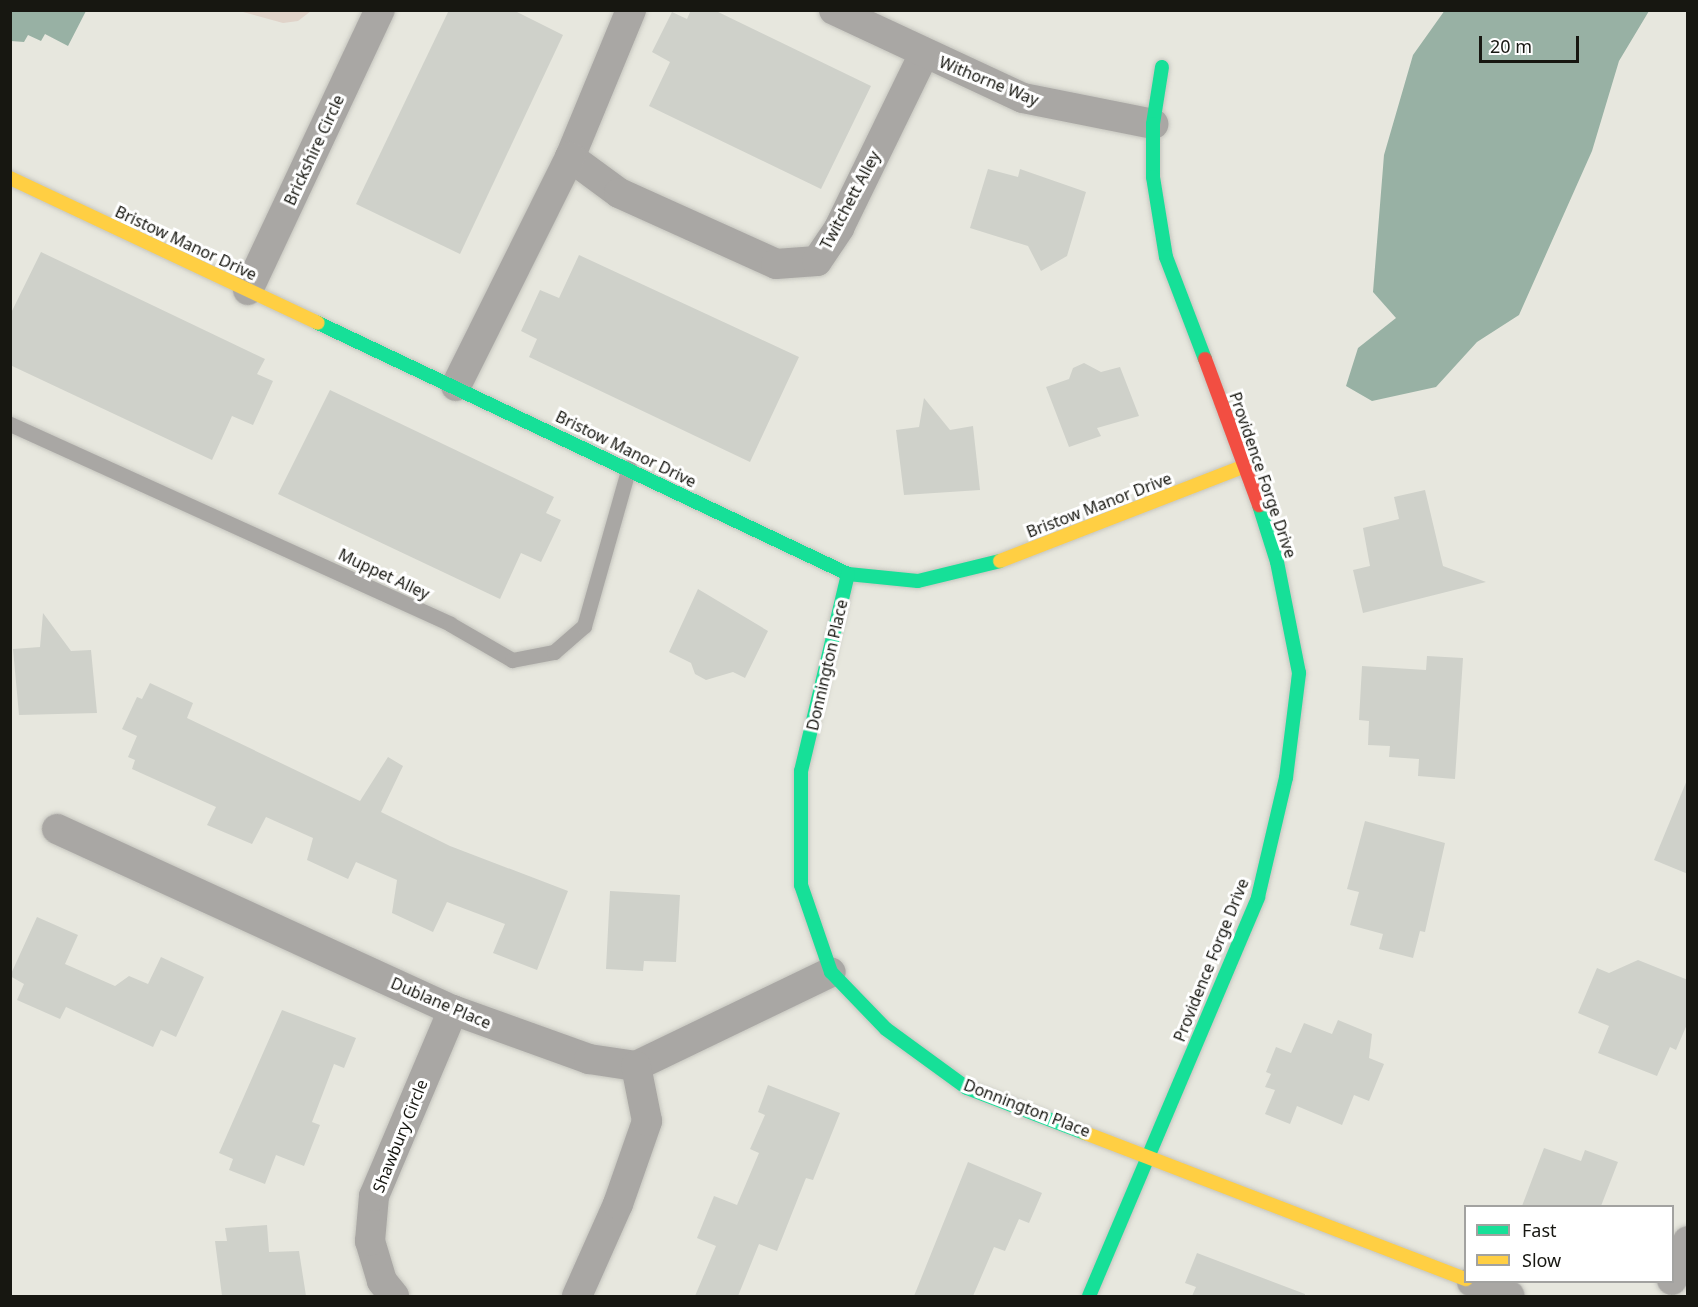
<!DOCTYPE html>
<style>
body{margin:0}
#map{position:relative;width:1698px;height:1307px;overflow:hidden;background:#e7e7de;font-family:"Noto Sans",sans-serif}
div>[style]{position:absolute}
.green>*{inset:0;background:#e0d3c9}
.water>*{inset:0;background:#98b1a4}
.building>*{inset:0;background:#cfd1ca}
.roads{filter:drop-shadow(0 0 2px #c5c5be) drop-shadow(0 0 2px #c5c5be)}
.lane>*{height:15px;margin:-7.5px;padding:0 7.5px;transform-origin:7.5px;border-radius:7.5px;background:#a9a7a4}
.street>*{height:30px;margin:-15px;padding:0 15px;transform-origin:15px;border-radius:15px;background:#a9a7a4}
.fast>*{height:14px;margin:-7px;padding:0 7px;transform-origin:7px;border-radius:7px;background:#16e098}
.slow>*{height:14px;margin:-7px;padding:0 7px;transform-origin:7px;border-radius:7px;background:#ffcf43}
.jam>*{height:14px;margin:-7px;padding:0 7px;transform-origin:7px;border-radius:7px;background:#f24e42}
span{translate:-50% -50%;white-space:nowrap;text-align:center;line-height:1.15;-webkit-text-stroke:6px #fff;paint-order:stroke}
.street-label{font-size:16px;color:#171711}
.frame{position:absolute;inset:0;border:12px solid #171711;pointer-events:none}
.legend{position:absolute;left:1464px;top:1205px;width:210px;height:78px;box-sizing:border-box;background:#fff;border:2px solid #a2a2a0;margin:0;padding:8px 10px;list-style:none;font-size:18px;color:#171711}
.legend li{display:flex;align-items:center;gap:12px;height:30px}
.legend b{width:30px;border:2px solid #a2a2a0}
.scale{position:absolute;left:1479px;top:36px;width:100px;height:27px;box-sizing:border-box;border:3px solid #171711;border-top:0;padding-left:8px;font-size:18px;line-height:21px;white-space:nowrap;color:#171711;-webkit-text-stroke:4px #fff;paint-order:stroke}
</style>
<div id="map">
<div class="green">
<div style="clip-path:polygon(243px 12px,243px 11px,311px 11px,298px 21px,283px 23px)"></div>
</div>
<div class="water">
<div style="clip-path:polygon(1445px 10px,1649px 11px,1619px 61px,1592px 151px,1519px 315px,1477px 342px,1436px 387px,1372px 401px,1346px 386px,1358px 348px,1396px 318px,1373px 292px,1384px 155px,1413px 55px)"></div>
<div style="clip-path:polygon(10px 11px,11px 10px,86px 11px,68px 46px,45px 34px,41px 41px,28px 35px,24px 42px,11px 41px)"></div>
</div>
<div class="building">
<div style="clip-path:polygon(449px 10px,513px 10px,563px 35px,460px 254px,356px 204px)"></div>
<div style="clip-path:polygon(691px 10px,714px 10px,871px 86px,821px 189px,649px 106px,670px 62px,652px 52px,672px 12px,687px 19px)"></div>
<div style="clip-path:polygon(988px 169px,1018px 177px,1020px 169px,1086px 192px,1067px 256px,1041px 271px,1028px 246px,970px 228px)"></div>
<div style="clip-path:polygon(41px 252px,265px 359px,257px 374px,273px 381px,253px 425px,232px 416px,212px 460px,10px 365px,10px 315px)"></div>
<div style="clip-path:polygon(579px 255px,799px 357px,750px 462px,529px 357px,537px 339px,521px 331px,540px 290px,559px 298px)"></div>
<div style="clip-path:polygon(1084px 363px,1101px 372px,1120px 367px,1139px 416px,1097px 428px,1101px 436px,1069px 447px,1046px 387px,1069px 379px,1073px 368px)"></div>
<div style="clip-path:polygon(330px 390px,554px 497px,546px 513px,561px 520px,541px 562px,521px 553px,500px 599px,278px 494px)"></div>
<div style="clip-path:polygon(924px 398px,950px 430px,973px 426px,980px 490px,904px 495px,896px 430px,919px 427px)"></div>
<div style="clip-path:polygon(1425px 490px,1443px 566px,1486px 582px,1363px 613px,1353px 570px,1370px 566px,1363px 528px,1399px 519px,1394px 497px)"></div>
<div style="clip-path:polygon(698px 589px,768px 631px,745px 678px,733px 672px,706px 680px,695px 674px,691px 663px,669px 652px)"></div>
<div style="clip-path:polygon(43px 613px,71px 651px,91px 650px,97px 713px,19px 715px,13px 649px,40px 647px)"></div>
<div style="clip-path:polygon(1427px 656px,1463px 658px,1455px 779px,1418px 776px,1419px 759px,1389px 757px,1390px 746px,1368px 745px,1369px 721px,1359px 720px,1362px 666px,1426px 670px)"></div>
<div style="clip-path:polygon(150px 683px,193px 703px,187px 718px,360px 801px,388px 757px,403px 766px,381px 812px,450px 846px,568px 891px,537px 970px,493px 953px,505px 924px,447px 902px,433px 932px,392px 913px,397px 880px,356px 862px,348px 879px,307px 860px,313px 838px,266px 817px,252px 844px,207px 825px,216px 807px,132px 769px,135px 760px,128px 757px,137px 736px,122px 729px,137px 697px,142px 699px)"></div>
<div style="clip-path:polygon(1687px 780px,1688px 780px,1688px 874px,1654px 860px)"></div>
<div style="clip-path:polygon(1365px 821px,1445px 843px,1425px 932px,1420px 931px,1413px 958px,1379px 949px,1383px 934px,1350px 925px,1359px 892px,1347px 889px)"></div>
<div style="clip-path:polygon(610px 891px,680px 895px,676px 962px,644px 961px,643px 971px,606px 969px)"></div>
<div style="clip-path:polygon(37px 917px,78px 935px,65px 964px,115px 986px,129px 976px,148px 984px,161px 957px,204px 977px,176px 1037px,161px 1030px,153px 1047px,66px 1007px,60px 1019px,17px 1000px,24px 984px,10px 976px)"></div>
<div style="clip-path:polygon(1638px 960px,1688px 980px,1688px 1022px,1676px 1050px,1670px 1047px,1657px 1076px,1598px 1053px,1609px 1026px,1578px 1013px,1597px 968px,1609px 973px)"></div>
<div style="clip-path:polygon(282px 1010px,356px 1038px,344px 1068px,334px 1064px,312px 1122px,320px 1125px,304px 1166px,276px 1155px,265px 1184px,229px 1170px,233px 1159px,219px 1153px)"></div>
<div style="clip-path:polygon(1338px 1020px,1372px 1034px,1369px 1058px,1384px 1064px,1369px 1101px,1354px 1095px,1342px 1125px,1297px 1106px,1290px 1124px,1265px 1114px,1275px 1090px,1265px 1087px,1271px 1074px,1266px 1072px,1276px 1047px,1291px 1053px,1304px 1023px,1332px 1034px)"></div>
<div style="clip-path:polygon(768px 1085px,840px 1113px,813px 1180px,806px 1178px,777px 1251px,759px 1244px,738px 1296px,695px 1296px,716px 1246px,697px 1238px,714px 1196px,737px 1205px,759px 1153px,750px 1149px,765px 1115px,758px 1112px)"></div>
<div style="clip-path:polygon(1544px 1148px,1581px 1161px,1585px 1150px,1618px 1162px,1601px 1206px,1522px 1206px)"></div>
<div style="clip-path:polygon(968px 1162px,1042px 1193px,1029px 1223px,1019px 1219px,1005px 1251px,994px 1247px,973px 1296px,914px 1296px)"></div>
<div style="clip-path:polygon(267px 1225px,269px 1252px,299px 1251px,306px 1296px,222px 1296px,215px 1241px,227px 1241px,225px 1228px)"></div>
<div style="clip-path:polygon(1197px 1253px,1305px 1294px,1305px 1296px,1192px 1296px,1196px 1287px,1185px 1283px)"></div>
</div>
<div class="roads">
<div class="lane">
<div style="left:10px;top:424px;width:483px;rotate:24.4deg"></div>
<div style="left:450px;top:624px;width:72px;rotate:30.1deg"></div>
<div style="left:512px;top:660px;width:43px;rotate:-10.8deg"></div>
<div style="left:554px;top:652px;width:40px;rotate:-41deg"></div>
<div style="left:584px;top:626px;width:165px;rotate:-74.2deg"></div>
</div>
<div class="street">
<div style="left:631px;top:10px;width:159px;rotate:112.5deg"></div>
<div style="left:570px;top:157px;width:61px;rotate:36.3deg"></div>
<div style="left:619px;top:193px;width:172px;rotate:24.3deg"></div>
<div style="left:776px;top:264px;width:41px;rotate:-4.2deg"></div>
<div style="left:817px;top:261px;width:40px;rotate:-56deg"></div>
<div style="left:839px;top:228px;width:194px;rotate:-64deg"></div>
<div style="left:834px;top:10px;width:208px;rotate:25deg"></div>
<div style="left:1023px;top:98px;width:133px;rotate:11.3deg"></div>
<div style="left:248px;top:290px;width:310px;rotate:-64.8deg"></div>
<div style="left:456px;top:386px;width:256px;rotate:-63.5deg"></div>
<div style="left:57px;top:829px;width:435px;rotate:24.6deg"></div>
<div style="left:453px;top:1010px;width:145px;rotate:19.8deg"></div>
<div style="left:589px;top:1059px;width:48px;rotate:8.5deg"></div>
<div style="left:636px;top:1066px;width:216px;rotate:-25.7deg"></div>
<div style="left:1672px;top:1280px;width:42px;rotate:-67.7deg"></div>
<div style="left:1472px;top:1282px;width:40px;rotate:20.2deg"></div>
<div style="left:394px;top:1296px;width:19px;rotate:-129deg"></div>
<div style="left:382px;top:1281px;width:42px;rotate:-106.7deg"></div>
<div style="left:370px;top:1241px;width:45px;rotate:-84.9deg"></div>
<div style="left:374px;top:1196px;width:202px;rotate:-67deg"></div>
<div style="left:577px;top:1296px;width:101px;rotate:-66deg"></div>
<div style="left:618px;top:1204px;width:88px;rotate:-70.7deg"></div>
<div style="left:647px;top:1121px;width:56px;rotate:-101.3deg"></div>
</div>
<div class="fast">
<div style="left:1162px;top:67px;width:58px;rotate:99deg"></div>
<div style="left:1153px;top:124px;width:53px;rotate:90deg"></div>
<div style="left:1153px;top:177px;width:81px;rotate:80.8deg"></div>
<div style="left:1166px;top:257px;width:109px;rotate:69.1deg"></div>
<div style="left:318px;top:323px;width:586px;rotate:25.34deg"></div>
<div style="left:848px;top:574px;width:70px;rotate:5.7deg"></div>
<div style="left:918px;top:581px;width:84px;rotate:-13.7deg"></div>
<div style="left:848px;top:574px;width:203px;rotate:103.4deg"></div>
<div style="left:801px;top:771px;width:114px;rotate:90deg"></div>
<div style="left:801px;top:885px;width:92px;rotate:71deg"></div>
<div style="left:831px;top:972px;width:79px;rotate:46deg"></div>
<div style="left:886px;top:1029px;width:100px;rotate:36.1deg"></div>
<div style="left:967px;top:1088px;width:126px;rotate:20.9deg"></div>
<div style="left:1089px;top:1296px;width:433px;rotate:-67deg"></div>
<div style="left:1258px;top:897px;width:122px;rotate:-76.8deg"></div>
<div style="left:1286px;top:778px;width:106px;rotate:-82.9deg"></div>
<div style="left:1299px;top:673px;width:113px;rotate:-101.2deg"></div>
<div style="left:1277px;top:562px;width:60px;rotate:-107.5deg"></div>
</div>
<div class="slow">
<div style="left:10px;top:178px;width:340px;rotate:25.2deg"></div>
<div style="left:1000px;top:561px;width:263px;rotate:-21.2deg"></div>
<div style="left:1085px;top:1133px;width:408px;rotate:21deg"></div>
</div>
<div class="jam">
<div style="left:1205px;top:359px;width:156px;rotate:69.7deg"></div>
</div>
</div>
<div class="street-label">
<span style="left:989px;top:81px;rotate:22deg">Withorne Way</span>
<span style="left:314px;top:150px;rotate:-65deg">Brickshire Circle</span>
<span style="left:850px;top:200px;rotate:-62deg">Twitchett Alley</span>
<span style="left:186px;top:243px;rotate:25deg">Bristow Manor Drive</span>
<span style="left:626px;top:449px;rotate:26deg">Bristow Manor Drive</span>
<span style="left:1263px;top:475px;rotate:71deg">Providence Forge Drive</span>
<span style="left:1099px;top:505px;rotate:-21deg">Bristow Manor Drive</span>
<span style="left:384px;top:574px;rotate:25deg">Muppet Alley</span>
<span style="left:827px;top:665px;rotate:-77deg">Donnington Place</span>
<span style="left:1211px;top:960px;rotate:-68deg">Providence Forge Drive</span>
<span style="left:441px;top:1003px;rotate:23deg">Dublane Place</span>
<span style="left:1027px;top:1108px;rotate:21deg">Donnington Place</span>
<span style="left:400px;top:1136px;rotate:-68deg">Shawbury Circle</span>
</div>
<div class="frame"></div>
<ul class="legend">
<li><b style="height:8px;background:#16e098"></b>Fast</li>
<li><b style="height:8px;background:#ffcf43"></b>Slow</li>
</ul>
<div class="scale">20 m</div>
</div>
